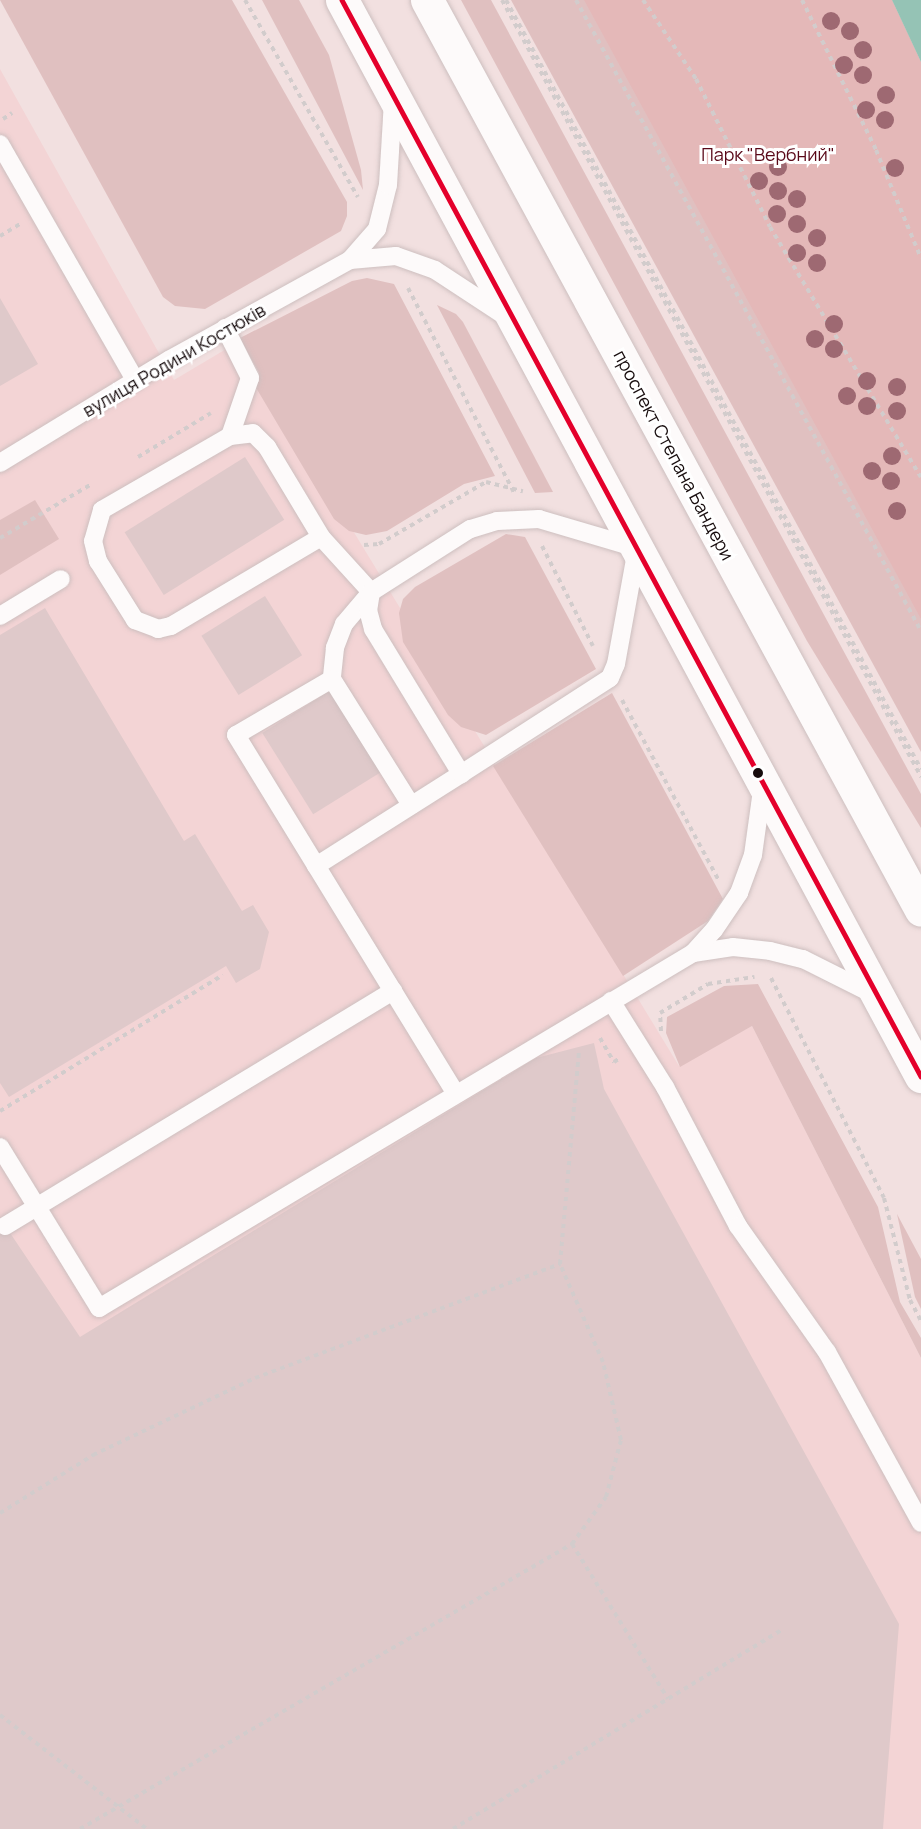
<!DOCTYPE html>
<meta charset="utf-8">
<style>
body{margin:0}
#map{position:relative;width:921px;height:1829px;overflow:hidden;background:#f2e0e0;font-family:Manrope,sans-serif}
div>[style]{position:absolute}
.built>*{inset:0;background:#f3d4d5}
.green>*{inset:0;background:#e0c0c0}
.forest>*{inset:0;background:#e4b8b8}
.water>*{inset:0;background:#95c3b5}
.building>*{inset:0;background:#dfc9ca;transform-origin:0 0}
.path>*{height:4px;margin-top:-2px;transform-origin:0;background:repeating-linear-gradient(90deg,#d2cccc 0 4.5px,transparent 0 9px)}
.roads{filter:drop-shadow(0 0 2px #cdbfbf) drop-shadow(0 0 2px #cdbfbf)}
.lane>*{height:18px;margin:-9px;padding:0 9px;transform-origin:9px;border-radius:9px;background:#fdfafa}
.primary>*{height:33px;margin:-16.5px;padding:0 16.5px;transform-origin:16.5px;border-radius:16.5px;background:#fdfafa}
.bus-1>*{height:4.5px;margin:-2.25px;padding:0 2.25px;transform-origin:2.25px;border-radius:2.25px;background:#e4002b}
.trees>*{width:18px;height:18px;margin:-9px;border-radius:50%;background:#9e6972}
.dots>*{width:16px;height:16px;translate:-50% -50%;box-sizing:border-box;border:3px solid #fff;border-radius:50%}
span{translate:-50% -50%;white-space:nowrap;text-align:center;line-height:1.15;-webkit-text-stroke:6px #fff;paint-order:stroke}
.park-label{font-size:18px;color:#590818}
.street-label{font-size:18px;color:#170c0d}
</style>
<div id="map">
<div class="built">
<div style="clip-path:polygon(0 69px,174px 380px,238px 342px,679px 1066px,752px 1026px,921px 1358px,921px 1829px,0 1829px)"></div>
</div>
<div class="green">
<div style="clip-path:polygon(0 0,232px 0,347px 202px,347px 216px,341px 231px,205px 309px,175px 306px,163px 297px)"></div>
<div style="clip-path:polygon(262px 0,299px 0,329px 55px,361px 170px,363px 190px)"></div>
<div style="clip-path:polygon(461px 0,491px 0,921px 794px,921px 828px,807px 641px)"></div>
<div style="clip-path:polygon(511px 0,892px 0,921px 62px,921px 752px)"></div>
<div style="clip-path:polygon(367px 278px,394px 284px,495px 476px,464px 484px,387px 531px,366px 535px,349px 531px,334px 519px,255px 386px,259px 373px,240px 338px,352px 281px)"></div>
<div style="clip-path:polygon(437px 305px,456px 314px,463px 322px,553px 492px,535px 493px)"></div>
<div style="clip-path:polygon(35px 500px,59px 539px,0 575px,0 520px)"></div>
<div style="clip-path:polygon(506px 534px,525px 537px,596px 669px,486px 735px,461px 727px,448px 715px,403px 642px,399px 613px,403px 599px,415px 587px)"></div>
<div style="clip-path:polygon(612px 693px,723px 899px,708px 921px,623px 976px,493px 766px)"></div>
<div style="clip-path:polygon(758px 984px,878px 1207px,900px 1302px,921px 1338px,921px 1358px,752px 1026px,680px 1067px,666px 1033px,667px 1017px,724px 986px)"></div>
<div style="clip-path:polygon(897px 1214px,921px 1259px,921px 1309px,915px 1297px)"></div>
</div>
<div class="forest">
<div style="clip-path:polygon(584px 0,892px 0,921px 62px,921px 619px)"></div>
</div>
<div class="water">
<div style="clip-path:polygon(892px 0,921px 0,921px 62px)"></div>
</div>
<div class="building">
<div style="clip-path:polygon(0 298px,38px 364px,0 386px)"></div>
<div style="left:245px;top:457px;width:74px;height:142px;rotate:58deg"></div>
<div style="left:265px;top:596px;width:70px;height:75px;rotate:58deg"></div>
<div style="clip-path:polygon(45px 608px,184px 841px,195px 834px,242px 911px,253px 905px,269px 932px,260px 969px,236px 983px,226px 966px,9px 1097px,0 1083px,0 635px)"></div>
<div style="left:331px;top:690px;width:96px;height:81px;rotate:58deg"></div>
<div style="clip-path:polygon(594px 1043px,604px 1089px,899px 1624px,883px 1829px,0 1829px,0 1218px,80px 1337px,536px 1058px)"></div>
</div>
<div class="path">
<div style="left:245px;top:0;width:227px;rotate:60.2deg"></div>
<div style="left:502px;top:0;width:883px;rotate:61.66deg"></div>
<div style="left:506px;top:0;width:874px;rotate:61.65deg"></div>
<div style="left:576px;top:0;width:719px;rotate:61.33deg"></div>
<div style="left:643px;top:0;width:95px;rotate:56.1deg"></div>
<div style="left:696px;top:79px;width:165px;rotate:63.4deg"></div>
<div style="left:770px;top:227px;width:292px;rotate:58.9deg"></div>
<div style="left:802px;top:0;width:167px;rotate:63.7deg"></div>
<div style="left:876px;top:150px;width:117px;rotate:67.4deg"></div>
<div style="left:3px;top:119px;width:11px;rotate:-34deg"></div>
<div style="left:0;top:236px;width:23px;rotate:-31deg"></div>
<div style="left:408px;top:288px;width:232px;rotate:62.6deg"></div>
<div style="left:138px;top:457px;width:85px;rotate:-31.1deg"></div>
<div style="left:0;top:538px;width:104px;rotate:-30.5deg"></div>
<div style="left:364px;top:545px;width:15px;rotate:-4deg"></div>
<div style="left:379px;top:544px;width:124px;rotate:-30.1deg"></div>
<div style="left:486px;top:482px;width:38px;rotate:14deg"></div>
<div style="left:542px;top:546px;width:112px;rotate:63deg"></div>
<div style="left:622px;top:700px;width:203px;rotate:61.8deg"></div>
<div style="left:771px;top:978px;width:247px;rotate:62.8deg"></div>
<div style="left:884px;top:1198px;width:105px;rotate:75.7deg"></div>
<div style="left:910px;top:1300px;width:24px;rotate:62deg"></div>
<div style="left:661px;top:1031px;width:18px;rotate:-93deg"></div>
<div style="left:660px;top:1013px;width:56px;rotate:-31.1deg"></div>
<div style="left:708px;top:984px;width:47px;rotate:-8.7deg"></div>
<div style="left:600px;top:1038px;width:28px;rotate:60deg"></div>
<div style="left:614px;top:1062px;width:7px;rotate:-34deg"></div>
<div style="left:0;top:1111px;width:261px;rotate:-31.4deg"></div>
<div style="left:0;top:1513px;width:110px;rotate:-31.9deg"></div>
<div style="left:93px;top:1455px;width:179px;rotate:-25.4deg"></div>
<div style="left:255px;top:1378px;width:326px;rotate:-20.5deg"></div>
<div style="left:560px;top:1264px;width:214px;rotate:-84.9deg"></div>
<div style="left:572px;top:1544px;width:182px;rotate:58.2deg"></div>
<div style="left:0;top:1715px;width:186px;rotate:37.8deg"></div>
<div style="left:80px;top:1829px;width:569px;rotate:-30.08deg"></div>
<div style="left:572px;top:1544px;width:58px;rotate:-54.1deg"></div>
<div style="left:606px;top:1497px;width:59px;rotate:-75.3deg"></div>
<div style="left:621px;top:1440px;width:80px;rotate:-103deg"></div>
<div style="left:603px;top:1362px;width:107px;rotate:-113.7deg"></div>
<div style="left:453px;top:1829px;width:385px;rotate:-31.2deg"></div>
</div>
<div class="roads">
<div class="lane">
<div style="left:0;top:144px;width:273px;rotate:60.2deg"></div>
<div style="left:350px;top:260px;width:46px;rotate:-5deg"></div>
<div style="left:396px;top:256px;width:41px;rotate:19.7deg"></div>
<div style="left:435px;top:270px;width:87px;rotate:33.3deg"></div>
<div style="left:225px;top:328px;width:56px;rotate:63.4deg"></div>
<div style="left:250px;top:378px;width:61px;rotate:109deg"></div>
<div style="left:230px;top:436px;width:148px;rotate:150deg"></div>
<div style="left:102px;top:510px;width:32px;rotate:106deg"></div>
<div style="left:93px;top:541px;width:21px;rotate:76deg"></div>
<div style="left:98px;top:561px;width:70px;rotate:57.9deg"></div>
<div style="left:135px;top:620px;width:25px;rotate:21deg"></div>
<div style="left:158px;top:629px;width:13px;rotate:-13deg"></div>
<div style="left:171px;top:626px;width:174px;rotate:-30.7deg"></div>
<div style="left:230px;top:436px;width:23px;rotate:-7deg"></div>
<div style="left:253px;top:433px;width:20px;rotate:45deg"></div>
<div style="left:267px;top:447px;width:105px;rotate:59deg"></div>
<div style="left:321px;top:537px;width:74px;rotate:47.7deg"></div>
<div style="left:371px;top:592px;width:42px;rotate:130.2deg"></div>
<div style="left:344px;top:624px;width:26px;rotate:111deg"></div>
<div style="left:335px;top:648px;width:31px;rotate:96deg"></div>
<div style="left:332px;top:679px;width:149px;rotate:57.9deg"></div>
<div style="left:0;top:463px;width:198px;rotate:-31.4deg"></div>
<div style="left:169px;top:360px;width:207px;rotate:-28.9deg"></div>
<div style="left:350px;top:260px;width:41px;rotate:-48.9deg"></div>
<div style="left:377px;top:229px;width:45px;rotate:-76deg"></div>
<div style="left:388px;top:185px;width:83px;rotate:-86.6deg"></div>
<div style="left:0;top:616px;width:71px;rotate:-31.2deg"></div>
<div style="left:332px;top:679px;width:111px;rotate:149.7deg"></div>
<div style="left:236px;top:735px;width:419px;rotate:58.5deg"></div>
<div style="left:316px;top:866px;width:172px;rotate:-32.4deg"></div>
<div style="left:461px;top:774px;width:177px;rotate:-32.8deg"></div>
<div style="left:610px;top:678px;width:15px;rotate:-67deg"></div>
<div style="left:616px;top:664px;width:118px;rotate:-79.7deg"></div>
<div style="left:637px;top:548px;width:102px;rotate:-163.5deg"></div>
<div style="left:539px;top:519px;width:42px;rotate:177.3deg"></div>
<div style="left:497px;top:521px;width:28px;rotate:163deg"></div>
<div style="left:470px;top:529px;width:117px;rotate:147.5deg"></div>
<div style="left:371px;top:592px;width:18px;rotate:99deg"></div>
<div style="left:368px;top:610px;width:20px;rotate:75deg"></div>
<div style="left:373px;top:629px;width:170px;rotate:58.7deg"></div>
<div style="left:693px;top:953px;width:40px;rotate:-8.5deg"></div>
<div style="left:733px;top:947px;width:37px;rotate:6deg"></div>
<div style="left:770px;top:951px;width:34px;rotate:14deg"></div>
<div style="left:803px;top:959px;width:78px;rotate:26.6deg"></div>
<div style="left:611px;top:1001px;width:102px;rotate:57.9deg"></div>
<div style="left:665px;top:1087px;width:157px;rotate:62.3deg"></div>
<div style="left:738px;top:1226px;width:154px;rotate:54.8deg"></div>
<div style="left:827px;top:1352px;width:195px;rotate:61.2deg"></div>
<div style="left:0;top:1147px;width:189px;rotate:58.4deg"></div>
<div style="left:99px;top:1308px;width:692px;rotate:-30.86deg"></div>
<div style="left:693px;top:953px;width:31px;rotate:-48deg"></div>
<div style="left:714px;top:930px;width:45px;rotate:-56deg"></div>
<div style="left:739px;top:893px;width:40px;rotate:-69.8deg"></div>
<div style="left:753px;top:855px;width:66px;rotate:-82.1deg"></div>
<div style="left:5px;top:1226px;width:454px;rotate:-31.2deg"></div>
</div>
<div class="primary">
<div style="left:342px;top:0;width:1222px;rotate:61.72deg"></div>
<div style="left:427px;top:0;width:1035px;rotate:61.5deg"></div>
</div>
</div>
<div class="bus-1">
<div style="left:342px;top:0;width:1222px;rotate:61.72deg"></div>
</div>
<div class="trees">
<div style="left:831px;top:21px"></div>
<div style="left:850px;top:31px"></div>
<div style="left:863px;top:50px"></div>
<div style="left:844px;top:65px"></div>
<div style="left:863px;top:75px"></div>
<div style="left:886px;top:95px"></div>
<div style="left:866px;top:110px"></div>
<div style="left:885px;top:120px"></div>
<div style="left:778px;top:167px"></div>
<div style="left:895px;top:168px"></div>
<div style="left:759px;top:181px"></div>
<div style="left:778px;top:191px"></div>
<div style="left:797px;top:199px"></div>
<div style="left:777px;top:214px"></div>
<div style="left:797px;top:224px"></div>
<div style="left:817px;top:238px"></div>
<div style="left:797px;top:253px"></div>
<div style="left:817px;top:263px"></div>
<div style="left:834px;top:324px"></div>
<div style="left:815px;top:339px"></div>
<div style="left:834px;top:349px"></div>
<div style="left:867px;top:381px"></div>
<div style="left:897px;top:387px"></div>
<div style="left:847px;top:396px"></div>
<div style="left:867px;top:406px"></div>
<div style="left:897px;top:411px"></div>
<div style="left:892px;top:456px"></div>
<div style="left:872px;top:471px"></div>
<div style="left:891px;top:481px"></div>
<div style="left:897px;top:511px"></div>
</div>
<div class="dots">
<div style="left:758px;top:773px;background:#170c0d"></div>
</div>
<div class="park-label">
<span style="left:768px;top:154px">Парк "Вербний"</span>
</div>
<div class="street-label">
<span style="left:174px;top:360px;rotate:-30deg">вулиця Родини Костюків</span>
<span style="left:674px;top:455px;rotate:62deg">проспект Степана Бандери</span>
</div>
</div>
